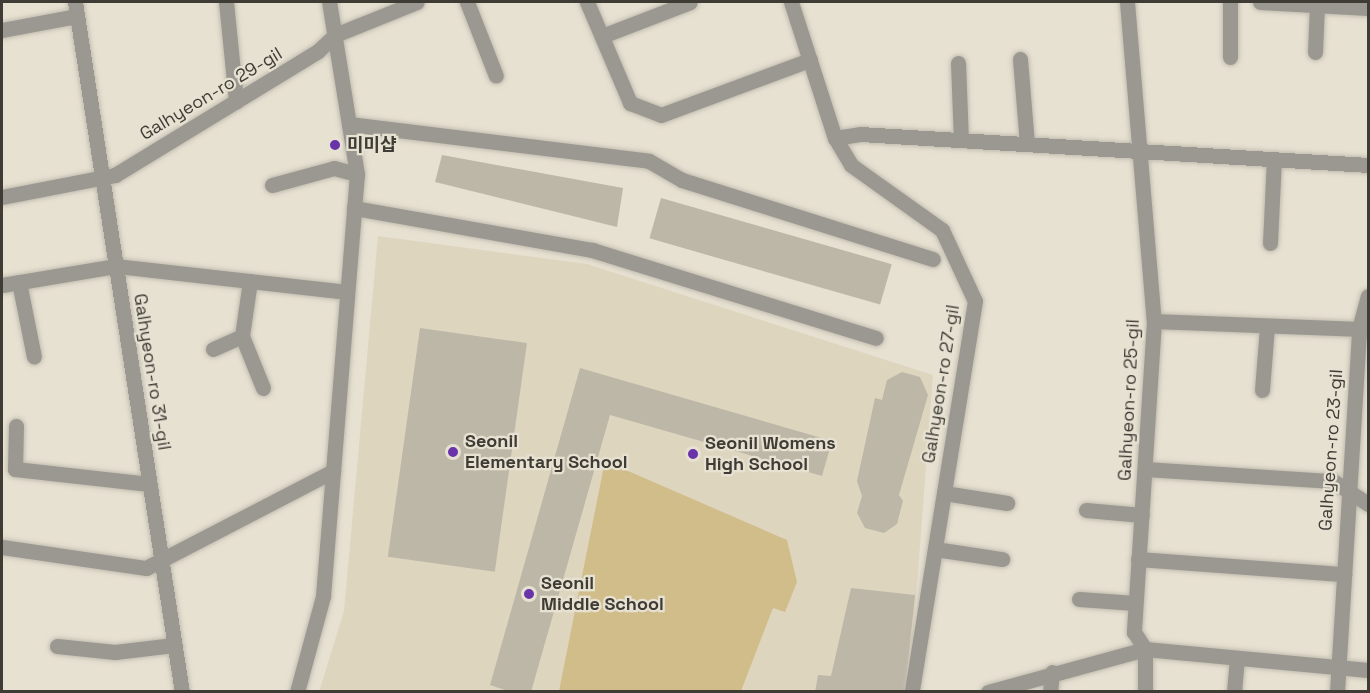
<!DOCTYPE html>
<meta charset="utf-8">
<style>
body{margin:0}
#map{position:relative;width:1370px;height:693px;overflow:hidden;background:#e7e1d2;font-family:"Space Grotesk","Noto Sans KR",sans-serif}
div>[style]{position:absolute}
.built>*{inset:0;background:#ded5bf}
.green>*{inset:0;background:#d1bd89}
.building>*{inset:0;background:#bdb7a8;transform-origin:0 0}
.roads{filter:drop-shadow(0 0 2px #c2bdb0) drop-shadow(0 0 2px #c2bdb0)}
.minor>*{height:15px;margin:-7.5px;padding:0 7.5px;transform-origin:7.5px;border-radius:7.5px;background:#9b9892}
.dots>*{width:16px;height:16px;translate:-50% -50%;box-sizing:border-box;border:3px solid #e7e1d2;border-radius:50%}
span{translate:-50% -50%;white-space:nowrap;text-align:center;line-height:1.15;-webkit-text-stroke:4.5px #e7e1d2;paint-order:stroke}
.street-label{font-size:18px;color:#3f3c36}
.poi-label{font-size:18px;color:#3f3c36;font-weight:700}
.left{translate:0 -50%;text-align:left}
.frame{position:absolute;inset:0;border:3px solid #3f3c36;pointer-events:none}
</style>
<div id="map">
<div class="built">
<div style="clip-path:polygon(378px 236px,587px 264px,933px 375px,909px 691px,319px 692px,344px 611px)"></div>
</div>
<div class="green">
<div style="clip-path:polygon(605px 461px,787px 540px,797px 582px,785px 612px,773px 608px,741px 691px,559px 691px)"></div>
</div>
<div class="building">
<div style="clip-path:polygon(442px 155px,623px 188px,617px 227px,435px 182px)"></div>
<div style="left:661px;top:198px;width:240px;height:42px;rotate:16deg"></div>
<div style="left:420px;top:328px;width:108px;height:231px;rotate:8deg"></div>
<div style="clip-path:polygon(580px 368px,832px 441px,822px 476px,610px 415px,531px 692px,511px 692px,490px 685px)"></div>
<div style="clip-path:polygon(902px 372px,920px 377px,928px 395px,899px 495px,903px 501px,897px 524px,884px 533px,865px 528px,857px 513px,862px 496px,857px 481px,875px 398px,882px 400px,887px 380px)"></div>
<div style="clip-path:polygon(851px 588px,915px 595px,905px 692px,815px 692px,818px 675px,831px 676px)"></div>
</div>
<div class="roads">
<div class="minor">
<div style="left:75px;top:2px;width:698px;rotate:81.19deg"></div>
<div style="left:226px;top:2px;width:100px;rotate:84.2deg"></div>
<div style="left:467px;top:2px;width:79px;rotate:68.6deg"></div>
<div style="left:587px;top:2px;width:110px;rotate:66.9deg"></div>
<div style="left:630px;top:103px;width:33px;rotate:21deg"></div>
<div style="left:661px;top:115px;width:159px;rotate:-20.3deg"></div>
<div style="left:791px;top:2px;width:143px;rotate:72.1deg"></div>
<div style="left:835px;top:138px;width:31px;rotate:59deg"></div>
<div style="left:851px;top:165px;width:112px;rotate:35.5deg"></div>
<div style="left:942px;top:230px;width:78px;rotate:65.1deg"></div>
<div style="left:975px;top:301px;width:396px;rotate:99.2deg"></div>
<div style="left:1127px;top:2px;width:320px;rotate:85.2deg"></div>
<div style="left:1154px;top:321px;width:312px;rotate:93.7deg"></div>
<div style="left:1134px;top:632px;width:20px;rotate:57deg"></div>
<div style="left:1145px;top:649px;width:43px;rotate:90deg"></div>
<div style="left:1230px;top:2px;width:55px;rotate:90deg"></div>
<div style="left:1260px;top:2px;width:108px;rotate:3.2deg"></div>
<div style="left:2px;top:30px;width:76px;rotate:-10.6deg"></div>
<div style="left:602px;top:36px;width:94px;rotate:-21.1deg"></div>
<div style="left:1315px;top:52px;width:47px;rotate:-87.6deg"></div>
<div style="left:1020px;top:59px;width:85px;rotate:85.3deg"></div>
<div style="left:958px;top:63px;width:77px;rotate:87.8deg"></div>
<div style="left:349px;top:124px;width:302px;rotate:7deg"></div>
<div style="left:649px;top:161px;width:38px;rotate:30deg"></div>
<div style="left:682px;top:180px;width:263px;rotate:17.5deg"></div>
<div style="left:835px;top:138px;width:25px;rotate:-9deg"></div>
<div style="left:860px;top:134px;width:509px;rotate:3.49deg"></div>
<div style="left:272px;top:185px;width:64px;rotate:-15.3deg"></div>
<div style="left:334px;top:168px;width:24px;rotate:15deg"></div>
<div style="left:2px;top:197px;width:115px;rotate:-11deg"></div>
<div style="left:115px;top:175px;width:238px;rotate:-31.4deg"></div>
<div style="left:318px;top:51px;width:23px;rotate:-43deg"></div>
<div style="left:335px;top:35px;width:88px;rotate:-21.9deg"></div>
<div style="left:354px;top:208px;width:242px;rotate:10deg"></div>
<div style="left:592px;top:250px;width:297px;rotate:17.2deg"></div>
<div style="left:1270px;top:243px;width:84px;rotate:-87.3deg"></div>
<div style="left:250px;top:281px;width:56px;rotate:98.3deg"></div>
<div style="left:242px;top:336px;width:56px;rotate:68deg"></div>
<div style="left:19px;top:282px;width:76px;rotate:78.7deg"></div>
<div style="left:2px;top:285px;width:116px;rotate:-9.5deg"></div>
<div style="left:116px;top:266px;width:232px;rotate:6.4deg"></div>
<div style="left:1154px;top:321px;width:213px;rotate:2.2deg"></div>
<div style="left:213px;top:349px;width:32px;rotate:-24deg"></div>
<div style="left:1262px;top:390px;width:63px;rotate:-85.5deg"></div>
<div style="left:16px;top:426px;width:43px;rotate:91.3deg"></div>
<div style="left:15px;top:469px;width:135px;rotate:6.4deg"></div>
<div style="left:1145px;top:469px;width:188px;rotate:3.7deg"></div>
<div style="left:1333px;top:481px;width:42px;rotate:33.3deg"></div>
<div style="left:944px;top:493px;width:64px;rotate:9deg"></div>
<div style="left:1086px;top:510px;width:56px;rotate:5.1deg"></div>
<div style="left:2px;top:547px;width:146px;rotate:8.3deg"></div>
<div style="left:146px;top:568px;width:211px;rotate:-27.4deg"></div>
<div style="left:935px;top:549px;width:68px;rotate:8.5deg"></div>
<div style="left:1138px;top:559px;width:207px;rotate:4.2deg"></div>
<div style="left:1079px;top:599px;width:56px;rotate:4.1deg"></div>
<div style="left:57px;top:646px;width:58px;rotate:5.9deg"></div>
<div style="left:115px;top:652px;width:59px;rotate:-6.8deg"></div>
<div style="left:297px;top:692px;width:99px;rotate:-74.8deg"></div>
<div style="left:323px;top:596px;width:423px;rotate:-85.4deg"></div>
<div style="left:357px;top:174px;width:174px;rotate:-99.2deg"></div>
<div style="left:988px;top:692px;width:163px;rotate:-15.3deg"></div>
<div style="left:1145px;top:649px;width:224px;rotate:5.4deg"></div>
<div style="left:1050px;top:692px;width:20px;rotate:-84deg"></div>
<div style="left:1234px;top:692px;width:34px;rotate:-85deg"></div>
<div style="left:1337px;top:692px;width:364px;rotate:-86.5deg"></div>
<div style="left:1359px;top:329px;width:34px;rotate:-75deg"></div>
</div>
</div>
<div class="dots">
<div style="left:335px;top:145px;background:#6933aa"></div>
<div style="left:453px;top:452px;background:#6933aa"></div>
<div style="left:693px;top:454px;background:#6933aa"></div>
<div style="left:529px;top:594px;background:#6933aa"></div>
</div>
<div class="street-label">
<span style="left:211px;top:94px;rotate:-31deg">Galhyeon-ro 29-gil</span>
<span style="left:152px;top:372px;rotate:81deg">Galhyeon-ro 31-gil</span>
<span style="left:941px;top:384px;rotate:-81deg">Galhyeon-ro 27-gil</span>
<span style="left:1129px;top:400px;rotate:-87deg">Galhyeon-ro 25-gil</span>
<span style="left:1331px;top:450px;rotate:-86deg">Galhyeon-ro 23-gil</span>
</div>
<div class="poi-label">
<span class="left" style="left:347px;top:145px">미미샵</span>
<span class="left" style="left:465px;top:452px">Seonil<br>Elementary School</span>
<span class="left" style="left:705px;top:454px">Seonil Womens<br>High School</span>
<span class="left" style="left:541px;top:594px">Seonil<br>Middle School</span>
</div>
<div class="frame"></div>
</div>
